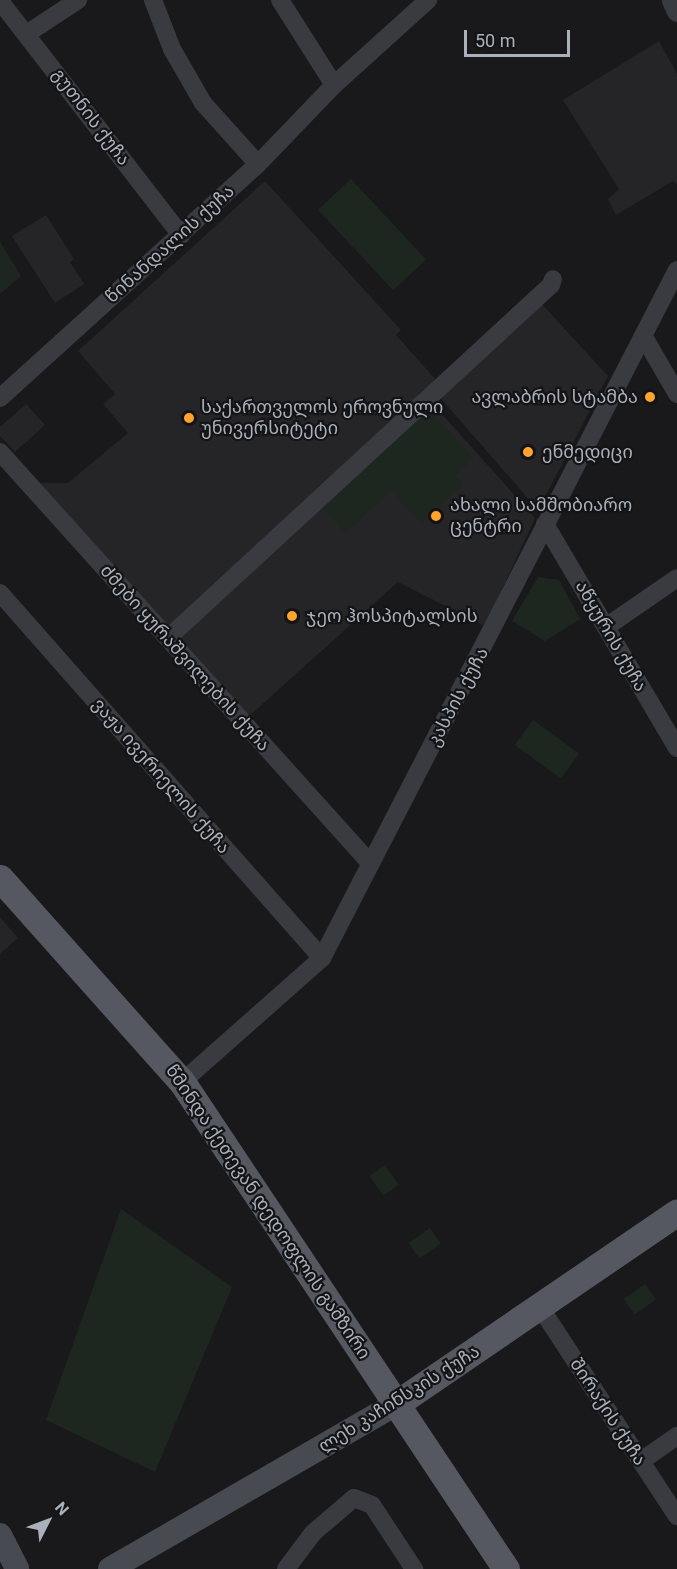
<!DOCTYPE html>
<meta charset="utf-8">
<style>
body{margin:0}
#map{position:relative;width:677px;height:1569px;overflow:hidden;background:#19191b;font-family:Roboto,"Noto Sans Georgian",sans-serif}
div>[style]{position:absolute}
.built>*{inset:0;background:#252528}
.green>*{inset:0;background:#1e271f;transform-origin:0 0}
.minor>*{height:18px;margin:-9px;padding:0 9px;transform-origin:9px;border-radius:9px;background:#393b41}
.tertiary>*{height:21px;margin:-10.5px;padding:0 10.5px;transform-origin:10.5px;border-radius:10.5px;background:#393b41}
.secondary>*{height:24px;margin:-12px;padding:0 12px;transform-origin:12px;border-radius:12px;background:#474a51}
.primary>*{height:27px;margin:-13.5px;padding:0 13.5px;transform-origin:13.5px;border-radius:13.5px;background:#555860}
.dots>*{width:16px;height:16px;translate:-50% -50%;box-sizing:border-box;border:3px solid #141416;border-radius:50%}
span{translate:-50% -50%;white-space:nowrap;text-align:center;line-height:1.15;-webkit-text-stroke:4.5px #141416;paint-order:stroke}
.street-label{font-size:18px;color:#aab1bc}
.poi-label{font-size:18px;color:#aab1bc}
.right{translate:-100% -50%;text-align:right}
.left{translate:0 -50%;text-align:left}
.north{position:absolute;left:18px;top:1491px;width:60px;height:60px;-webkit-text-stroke:4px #141416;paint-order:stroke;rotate:48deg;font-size:16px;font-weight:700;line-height:24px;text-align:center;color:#aab1bc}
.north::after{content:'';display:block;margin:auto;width:21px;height:27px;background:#aab1bc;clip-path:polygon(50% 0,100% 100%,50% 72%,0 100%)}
.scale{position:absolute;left:464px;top:30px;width:106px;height:27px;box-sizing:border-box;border:3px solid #aab1bc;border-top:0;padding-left:8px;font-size:18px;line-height:21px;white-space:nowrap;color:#aab1bc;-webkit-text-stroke:4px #141416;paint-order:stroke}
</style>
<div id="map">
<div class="built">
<div style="clip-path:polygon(659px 41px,677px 74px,677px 184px,673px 181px,616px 215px,608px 199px,619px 189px,563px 100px)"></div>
<div style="clip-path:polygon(265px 181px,401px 330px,396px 335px,438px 382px,432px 403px,535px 518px,485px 626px,398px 582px,247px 718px,37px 483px,68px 483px,128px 433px,103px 404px,115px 394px,78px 351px)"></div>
<div style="clip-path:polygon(46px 215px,74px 259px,70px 262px,84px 284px,55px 303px,12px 236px)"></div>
<div style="clip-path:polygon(540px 302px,608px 376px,538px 510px,437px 394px)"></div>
<div style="clip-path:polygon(26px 404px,45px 425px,15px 452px,0 436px,0 427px)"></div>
<div style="clip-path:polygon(0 917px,18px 938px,0 954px)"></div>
</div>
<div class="green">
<div style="left:351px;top:179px;width:110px;height:45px;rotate:47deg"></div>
<div style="clip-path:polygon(0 242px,21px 276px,0 294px)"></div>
<div style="clip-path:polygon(429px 410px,474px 458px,455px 476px,463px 485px,422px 524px,391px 491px,345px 533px,323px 508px)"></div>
<div style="clip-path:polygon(538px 577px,559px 580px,580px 619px,545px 641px,512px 621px)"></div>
<div style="left:533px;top:720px;width:57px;height:31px;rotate:36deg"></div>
<div style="left:385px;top:1165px;width:24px;height:19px;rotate:55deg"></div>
<div style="clip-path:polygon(121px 1209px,232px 1287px,155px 1472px,46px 1420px)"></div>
<div style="left:430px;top:1228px;width:19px;height:26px;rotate:55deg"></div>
<div style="left:645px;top:1284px;width:19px;height:26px;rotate:55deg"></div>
</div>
<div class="minor">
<div style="left:153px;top:0;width:53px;rotate:68.8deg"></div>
<div style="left:172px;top:49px;width:62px;rotate:60.1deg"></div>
<div style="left:203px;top:103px;width:82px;rotate:48deg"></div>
<div style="left:280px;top:0;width:101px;rotate:57.6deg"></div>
<div style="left:0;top:1px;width:296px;rotate:52.3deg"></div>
<div style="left:28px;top:33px;width:60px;rotate:-33.4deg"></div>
<div style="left:644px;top:337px;width:66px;rotate:59.9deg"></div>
<div style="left:0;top:398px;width:348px;rotate:-42.2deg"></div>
<div style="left:258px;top:164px;width:110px;rotate:-46.1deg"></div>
<div style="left:334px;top:85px;width:127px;rotate:-42.1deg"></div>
<div style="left:0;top:452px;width:554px;rotate:48deg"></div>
<div style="left:545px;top:524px;width:260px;rotate:59.5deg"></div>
<div style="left:0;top:593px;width:487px;rotate:48.6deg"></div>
<div style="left:606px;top:627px;width:86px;rotate:-34.6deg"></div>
<div style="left:168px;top:638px;width:521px;rotate:-42.67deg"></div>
<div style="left:551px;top:285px;width:6px;rotate:-72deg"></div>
<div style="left:182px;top:1082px;width:187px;rotate:-41.5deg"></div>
<div style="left:322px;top:958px;width:774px;rotate:-62.71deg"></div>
<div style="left:540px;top:1307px;width:250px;rotate:56.8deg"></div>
<div style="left:641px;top:1461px;width:44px;rotate:-34.8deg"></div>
<div style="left:286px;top:1569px;width:45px;rotate:-53.1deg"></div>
<div style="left:313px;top:1533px;width:54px;rotate:-40.5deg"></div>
<div style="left:354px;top:1498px;width:19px;rotate:21deg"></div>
<div style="left:372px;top:1505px;width:77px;rotate:56.7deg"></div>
</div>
<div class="tertiary">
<div style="left:672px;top:0;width:12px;rotate:66deg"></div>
</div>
<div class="secondary">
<div style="left:0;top:1535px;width:38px;rotate:63deg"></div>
<div style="left:110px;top:1569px;width:330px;rotate:-30deg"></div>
</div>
<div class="primary">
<div style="left:0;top:878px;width:273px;rotate:48.3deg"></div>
<div style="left:182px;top:1082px;width:585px;rotate:56.36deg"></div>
<div style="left:396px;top:1404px;width:340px;rotate:-34.3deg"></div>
</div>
<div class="dots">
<div style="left:650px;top:397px;background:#ffa42d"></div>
<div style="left:189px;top:418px;background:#ffa42d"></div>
<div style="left:528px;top:452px;background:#ffa42d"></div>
<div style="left:436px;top:516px;background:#ffa42d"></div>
<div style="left:292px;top:616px;background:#ffa42d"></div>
</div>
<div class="street-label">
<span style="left:91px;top:117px;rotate:53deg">გუთნის ქუჩა</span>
<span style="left:170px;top:244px;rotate:-42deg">წინანდალის ქუჩა</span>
<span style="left:611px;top:636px;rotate:60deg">აწყურის ქუჩა</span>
<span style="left:185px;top:658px;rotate:48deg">ძმები ყურაშვილების ქუჩა</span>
<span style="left:458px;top:697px;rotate:-62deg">კასპის ქუჩა</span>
<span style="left:161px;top:776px;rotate:49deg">ვაჟა ივერიელის ქუჩა</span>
<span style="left:268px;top:1212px;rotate:56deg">წმინდა ქეთევან დედოფლის გამზირი</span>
<span style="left:399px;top:1399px;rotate:-32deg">ლეხ კაჩინსკის ქუჩა</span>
<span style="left:608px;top:1412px;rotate:57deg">შირაქის ქუჩა</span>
</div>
<div class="poi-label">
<span class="right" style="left:638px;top:397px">ავლაბრის სტამბა</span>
<span class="left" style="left:201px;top:418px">საქართველოს ეროვნული<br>უნივერსიტეტი</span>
<span class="left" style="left:542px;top:452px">ენმედიცი</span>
<span class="left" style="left:450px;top:516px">ახალი სამშობიარო<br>ცენტრი</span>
<span class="left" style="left:306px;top:616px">ჯეო ჰოსპიტალსის</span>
</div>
<div class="north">N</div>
<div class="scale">50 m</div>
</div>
